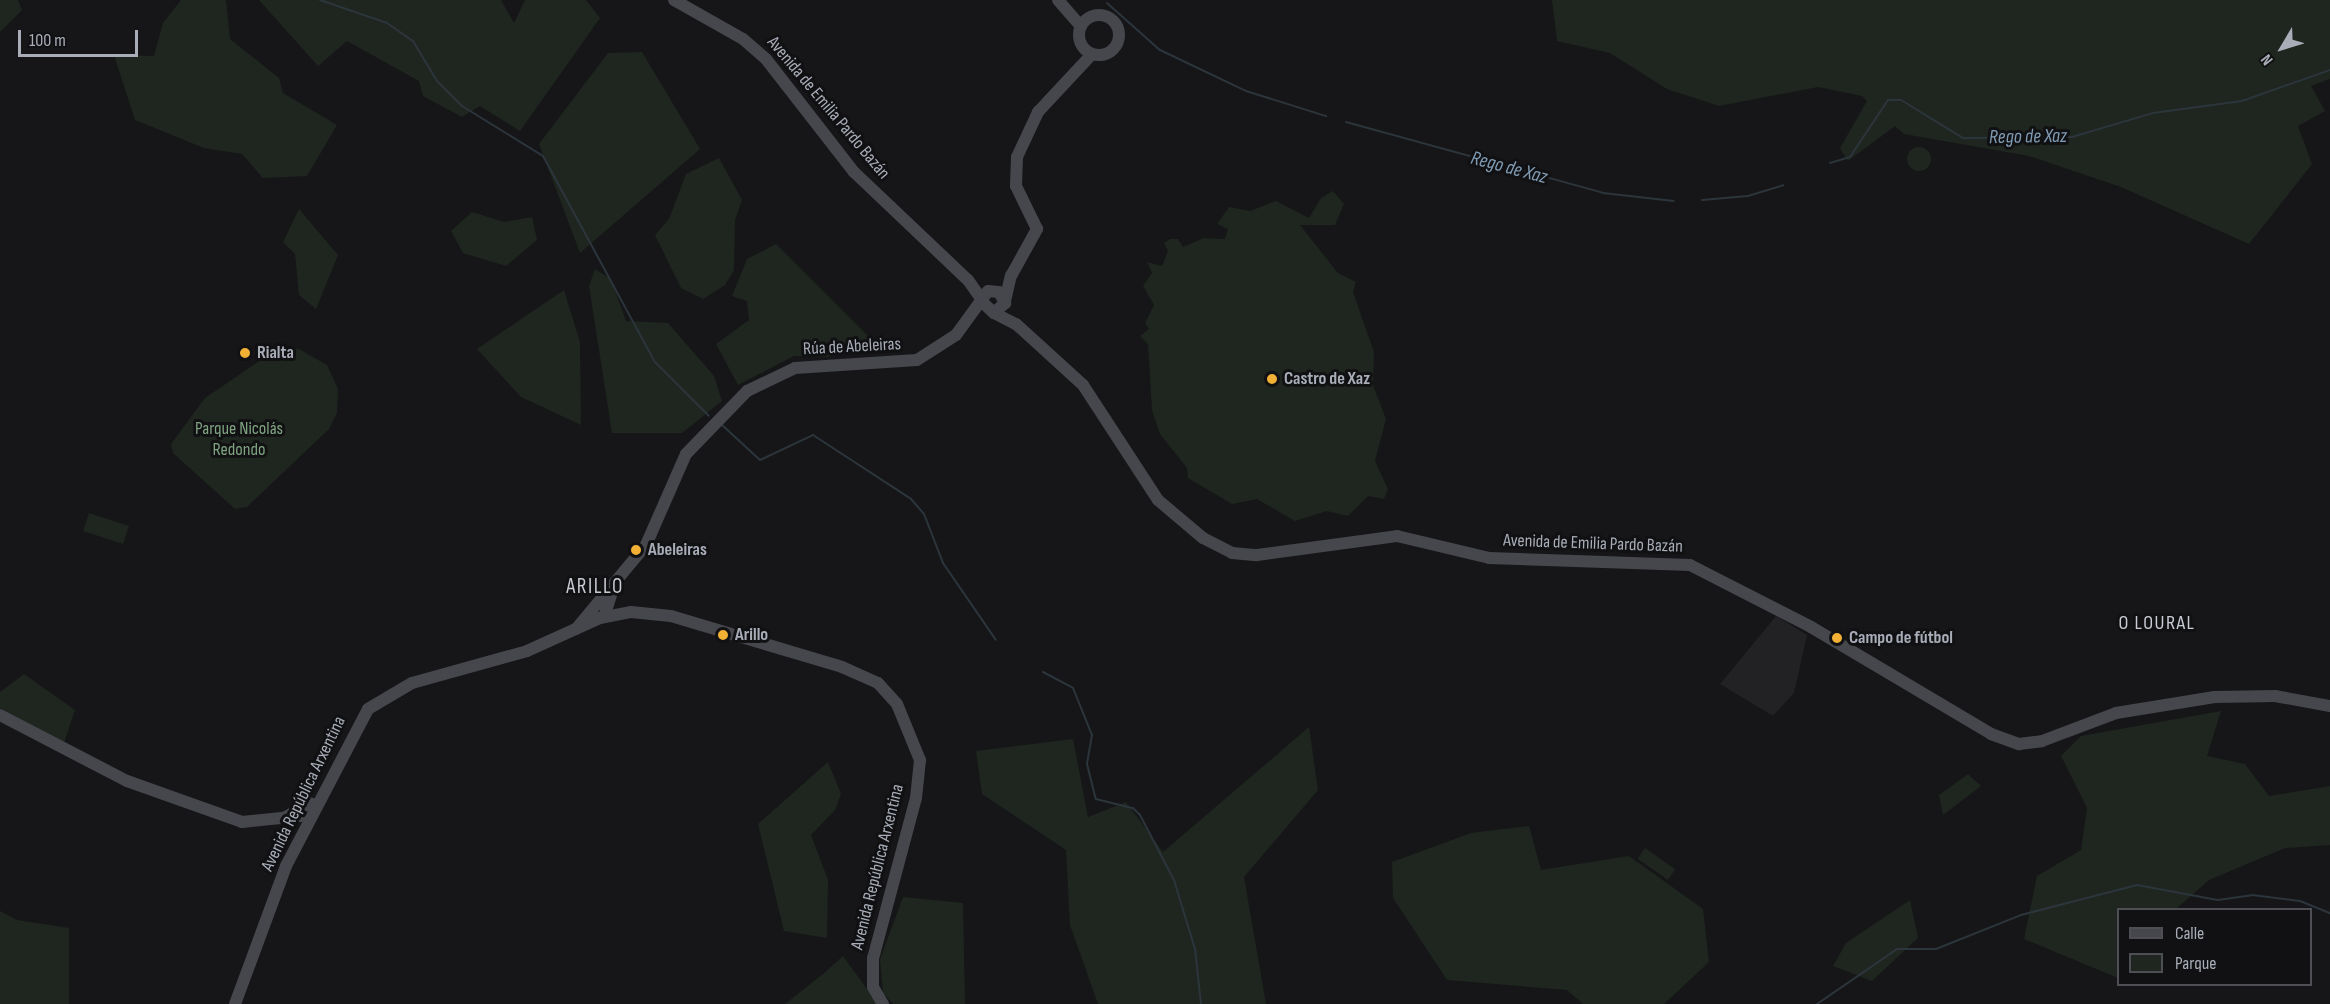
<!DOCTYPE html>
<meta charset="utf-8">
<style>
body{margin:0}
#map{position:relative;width:2330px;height:1004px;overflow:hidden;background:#161618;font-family:"Sofia Sans Condensed",sans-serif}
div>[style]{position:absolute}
.built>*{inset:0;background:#222225}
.green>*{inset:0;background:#1e261f;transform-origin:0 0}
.round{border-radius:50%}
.stream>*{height:2px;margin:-1px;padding:0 1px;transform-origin:1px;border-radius:1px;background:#2c353c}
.secondary>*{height:12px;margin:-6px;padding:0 6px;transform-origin:6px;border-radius:6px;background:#45474d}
.secondary>.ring{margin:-6px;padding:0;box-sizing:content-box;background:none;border:12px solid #45474d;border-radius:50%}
.dots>*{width:16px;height:16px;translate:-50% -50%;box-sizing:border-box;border:3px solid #111113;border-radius:50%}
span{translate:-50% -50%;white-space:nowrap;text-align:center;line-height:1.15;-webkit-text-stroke:6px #111113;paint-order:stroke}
.street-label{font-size:18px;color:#a8adb8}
.poi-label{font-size:18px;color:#a8adb8;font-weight:700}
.left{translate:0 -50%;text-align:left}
.park-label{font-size:18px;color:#7fa381}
.water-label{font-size:20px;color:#7f9bb3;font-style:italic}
.neighbourhood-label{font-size:20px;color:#c9ccd4;letter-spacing:1.5px}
.quarter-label{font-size:21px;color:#c9ccd4;letter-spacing:1.5px}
.legend{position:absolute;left:2117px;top:908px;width:195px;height:78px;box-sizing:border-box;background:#111113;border:2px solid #4d4f55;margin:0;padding:8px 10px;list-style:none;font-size:18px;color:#a8adb8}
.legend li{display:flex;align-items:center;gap:12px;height:30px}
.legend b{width:30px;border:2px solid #4d4f55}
.north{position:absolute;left:2252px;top:18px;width:60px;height:60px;-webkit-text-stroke:4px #111113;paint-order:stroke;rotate:232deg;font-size:16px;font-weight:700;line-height:24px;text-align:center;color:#a8adb8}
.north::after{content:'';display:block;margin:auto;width:21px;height:27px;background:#a8adb8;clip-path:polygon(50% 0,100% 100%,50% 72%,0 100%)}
.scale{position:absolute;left:18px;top:30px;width:120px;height:27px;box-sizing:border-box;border:3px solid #a8adb8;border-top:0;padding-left:8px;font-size:18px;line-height:21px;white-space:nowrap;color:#a8adb8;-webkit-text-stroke:4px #111113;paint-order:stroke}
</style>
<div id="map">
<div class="built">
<div style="clip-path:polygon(1776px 616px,1807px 635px,1794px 693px,1773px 716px,1720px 684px)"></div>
</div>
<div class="green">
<div style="clip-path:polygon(0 0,18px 0,22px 10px,0 32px)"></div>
<div style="clip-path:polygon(181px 0,226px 0,230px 39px,279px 78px,283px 93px,337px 125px,307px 176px,263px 178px,242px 154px,204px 148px,135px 120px,114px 55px,154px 56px,163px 23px)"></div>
<div style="clip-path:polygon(259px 0,501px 0,514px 23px,525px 0,586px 0,600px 18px,520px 131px,480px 106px,462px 117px,423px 96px,419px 81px,347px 41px,318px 66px)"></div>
<div style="clip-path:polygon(1552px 0,2330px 0,2330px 79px,2311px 86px,2325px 111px,2298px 126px,2312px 164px,2249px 244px,2121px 187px,2029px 156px,1904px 134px,1895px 126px,1848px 161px,1840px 148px,1867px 101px,1862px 96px,1818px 87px,1719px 106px,1667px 89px,1610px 53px,1557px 41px)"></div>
<div style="clip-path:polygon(642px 52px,700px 149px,580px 253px,539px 144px,608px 53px)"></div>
<div class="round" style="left:1907px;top:147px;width:24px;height:24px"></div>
<div style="clip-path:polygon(719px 158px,742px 200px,735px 220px,734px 270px,725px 285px,703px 299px,681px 288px,655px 235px,669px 219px,686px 174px)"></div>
<div style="clip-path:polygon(1333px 191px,1344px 204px,1335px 225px,1300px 225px,1338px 273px,1356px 282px,1353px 292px,1374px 352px,1373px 385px,1386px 419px,1375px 461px,1388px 489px,1384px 499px,1368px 496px,1348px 516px,1327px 511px,1295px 521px,1257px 499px,1232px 504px,1188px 478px,1187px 468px,1160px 434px,1152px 410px,1148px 344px,1140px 336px,1149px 329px,1145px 323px,1154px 305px,1143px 286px,1152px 273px,1147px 262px,1162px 266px,1168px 251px,1164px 243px,1170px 239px,1178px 239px,1183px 247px,1204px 238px,1225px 239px,1228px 229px,1217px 224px,1229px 207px,1250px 211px,1276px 201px,1309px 218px,1321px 198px)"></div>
<div style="clip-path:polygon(299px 209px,338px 255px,316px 309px,299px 295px,295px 254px,283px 242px)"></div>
<div style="clip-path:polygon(472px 212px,504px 222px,532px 217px,537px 240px,506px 266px,463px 253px,451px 231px)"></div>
<div style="clip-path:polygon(776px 244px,874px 342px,827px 357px,794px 356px,738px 385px,716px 344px,749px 320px,747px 301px,732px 296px,747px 259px)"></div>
<div style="clip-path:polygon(595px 269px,611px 279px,626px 321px,668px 323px,714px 376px,722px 401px,682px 433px,612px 433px,589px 286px)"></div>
<div style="clip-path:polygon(564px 290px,580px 342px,581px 425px,521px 397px,477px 349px)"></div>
<div style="clip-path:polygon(277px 349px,299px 349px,327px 365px,338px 389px,337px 413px,329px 429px,247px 507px,235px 509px,173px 453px,171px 444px,205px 398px)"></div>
<div style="left:89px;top:513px;width:42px;height:19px;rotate:18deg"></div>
<div style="clip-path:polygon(24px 674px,75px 710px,64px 743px,0 708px,0 692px)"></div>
<div style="clip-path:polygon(2221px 711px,2207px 756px,2245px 764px,2269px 796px,2330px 786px,2330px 845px,2285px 848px,2209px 880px,2176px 909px,2118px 910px,2118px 978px,2024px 939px,2037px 876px,2081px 850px,2087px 808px,2061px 756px,2081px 736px)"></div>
<div style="clip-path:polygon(1309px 727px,1318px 790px,1244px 877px,1266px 1004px,1098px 1004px,1070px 925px,1066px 850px,982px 794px,976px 751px,1073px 739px,1088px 817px,1126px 802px,1163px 852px)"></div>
<div style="clip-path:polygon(828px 762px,841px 794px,835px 810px,811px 835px,828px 880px,827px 938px,784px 931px,758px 824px)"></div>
<div style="clip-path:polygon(1968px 774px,1981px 786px,1943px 815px,1939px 795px)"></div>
<div style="clip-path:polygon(1529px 826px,1541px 870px,1629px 856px,1703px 909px,1709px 962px,1664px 1004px,1583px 1004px,1567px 990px,1447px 980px,1393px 898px,1392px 862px,1471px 833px)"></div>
<div style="left:1645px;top:848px;width:37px;height:13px;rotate:35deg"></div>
<div style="clip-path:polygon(903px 897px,963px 903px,965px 1004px,893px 1004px,883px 993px,880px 959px)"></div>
<div style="clip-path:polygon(1910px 900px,1918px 938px,1872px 981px,1833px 966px,1846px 943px)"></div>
<div style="clip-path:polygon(0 911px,17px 920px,69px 928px,69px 1004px,0 1004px)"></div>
<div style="clip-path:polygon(843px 956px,878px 1004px,785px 1004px,823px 974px)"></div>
</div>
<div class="stream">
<div style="left:320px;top:0;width:71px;rotate:18.9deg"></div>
<div style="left:387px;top:23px;width:32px;rotate:35deg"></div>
<div style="left:413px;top:41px;width:47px;rotate:59deg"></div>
<div style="left:437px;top:81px;width:35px;rotate:45deg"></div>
<div style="left:462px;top:106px;width:95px;rotate:31.7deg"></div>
<div style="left:543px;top:156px;width:234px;rotate:61.5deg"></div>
<div style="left:655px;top:362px;width:76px;rotate:45deg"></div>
<div style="left:1107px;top:3px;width:71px;rotate:41.6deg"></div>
<div style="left:1160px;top:50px;width:95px;rotate:25.5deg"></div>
<div style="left:1246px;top:91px;width:84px;rotate:17.4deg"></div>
<div style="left:1346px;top:122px;width:267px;rotate:15.4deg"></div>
<div style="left:1603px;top:193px;width:71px;rotate:6.4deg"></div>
<div style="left:1830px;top:163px;width:21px;rotate:-17deg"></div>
<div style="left:1850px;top:157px;width:69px;rotate:-56.3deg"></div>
<div style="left:1888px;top:100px;width:13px"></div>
<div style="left:1901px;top:100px;width:73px;rotate:31.5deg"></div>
<div style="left:1963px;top:138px;width:109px;rotate:-0.5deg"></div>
<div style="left:2072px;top:137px;width:84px;rotate:-16.5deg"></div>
<div style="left:2153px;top:113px;width:90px;rotate:-7.7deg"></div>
<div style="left:2242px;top:101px;width:93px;rotate:-19.4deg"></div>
<div style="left:1702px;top:200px;width:46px;rotate:-5deg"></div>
<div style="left:1748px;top:196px;width:37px;rotate:-17deg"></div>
<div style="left:721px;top:424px;width:53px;rotate:42.7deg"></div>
<div style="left:760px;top:460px;width:59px;rotate:-25.3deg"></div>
<div style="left:813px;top:435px;width:117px;rotate:33.1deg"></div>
<div style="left:911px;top:499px;width:20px;rotate:49deg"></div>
<div style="left:924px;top:514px;width:53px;rotate:68.8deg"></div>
<div style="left:943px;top:563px;width:93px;rotate:55.5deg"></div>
<div style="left:1043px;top:672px;width:34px;rotate:28deg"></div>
<div style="left:1073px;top:688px;width:51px;rotate:68deg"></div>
<div style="left:1092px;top:735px;width:29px;rotate:100deg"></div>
<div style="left:1087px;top:764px;width:36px;rotate:76deg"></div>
<div style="left:1096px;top:799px;width:38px;rotate:14deg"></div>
<div style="left:1133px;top:808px;width:10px;rotate:45deg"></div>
<div style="left:1140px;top:815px;width:73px;rotate:62.4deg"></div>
<div style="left:1174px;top:880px;width:72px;rotate:73.1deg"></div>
<div style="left:1195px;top:949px;width:55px;rotate:83.8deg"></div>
<div style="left:1817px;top:1004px;width:97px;rotate:-34.5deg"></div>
<div style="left:1897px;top:949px;width:39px"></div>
<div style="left:1936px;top:949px;width:92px;rotate:-21.8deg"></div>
<div style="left:2021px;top:915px;width:120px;rotate:-14.5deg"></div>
<div style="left:2137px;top:885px;width:82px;rotate:10.5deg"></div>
<div style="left:2218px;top:900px;width:34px;rotate:-8deg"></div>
<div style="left:2252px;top:895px;width:48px;rotate:7.1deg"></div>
<div style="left:2300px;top:901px;width:32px;rotate:22deg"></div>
</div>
<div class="secondary">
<div style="left:674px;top:0;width:79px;rotate:29.5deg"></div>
<div style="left:743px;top:39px;width:30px;rotate:41deg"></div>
<div style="left:766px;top:59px;width:143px;rotate:52.1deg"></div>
<div style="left:854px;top:172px;width:157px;rotate:43.5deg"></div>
<div style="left:968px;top:280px;width:24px;rotate:55deg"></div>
<div style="left:1058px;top:0;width:35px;rotate:49deg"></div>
<div class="ring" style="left:1079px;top:15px;width:28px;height:28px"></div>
<div style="left:1005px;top:301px;width:26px;rotate:-77deg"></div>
<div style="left:1011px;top:276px;width:54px;rotate:-61deg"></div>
<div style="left:1037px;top:229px;width:48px;rotate:-116deg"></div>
<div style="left:1016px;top:186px;width:29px;rotate:-88deg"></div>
<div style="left:1017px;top:157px;width:50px;rotate:-65deg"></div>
<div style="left:1038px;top:112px;width:79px;rotate:-47deg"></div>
<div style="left:994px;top:313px;width:25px;rotate:27deg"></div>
<div style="left:1016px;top:324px;width:91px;rotate:42.3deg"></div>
<div style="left:1083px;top:385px;width:137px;rotate:56.9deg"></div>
<div style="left:1158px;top:500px;width:59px;rotate:40.2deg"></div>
<div style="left:1203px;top:538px;width:33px;rotate:27deg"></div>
<div style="left:1232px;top:553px;width:25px;rotate:5deg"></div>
<div style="left:1257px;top:555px;width:141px;rotate:-7.7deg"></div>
<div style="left:1397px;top:536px;width:95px;rotate:13.4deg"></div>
<div style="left:1489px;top:558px;width:201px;rotate:2deg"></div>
<div style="left:1690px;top:565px;width:136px;rotate:27.1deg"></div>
<div style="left:1811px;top:627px;width:209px;rotate:30.7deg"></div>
<div style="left:1991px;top:734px;width:30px;rotate:20deg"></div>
<div style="left:2019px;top:744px;width:23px;rotate:-7deg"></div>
<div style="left:2042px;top:741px;width:79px;rotate:-20.7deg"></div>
<div style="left:2116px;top:713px;width:100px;rotate:-9.2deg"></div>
<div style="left:2215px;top:697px;width:60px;rotate:-1deg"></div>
<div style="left:2275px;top:696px;width:56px;rotate:10.3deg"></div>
<div style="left:604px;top:617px;width:35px;rotate:-72deg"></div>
<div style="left:576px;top:629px;width:109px;rotate:-50.2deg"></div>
<div style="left:646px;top:545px;width:99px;rotate:-66.3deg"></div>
<div style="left:686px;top:454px;width:88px;rotate:-45.9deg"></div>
<div style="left:747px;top:391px;width:53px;rotate:-25.6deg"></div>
<div style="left:795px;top:368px;width:122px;rotate:-3.8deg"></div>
<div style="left:917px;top:360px;width:46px;rotate:-32.7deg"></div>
<div style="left:956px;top:335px;width:54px;rotate:-54deg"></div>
<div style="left:988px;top:291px;width:11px;rotate:5deg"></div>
<div style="left:999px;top:292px;width:13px;rotate:61deg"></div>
<div style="left:1005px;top:303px;width:15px;rotate:138deg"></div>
<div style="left:994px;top:313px;width:16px;rotate:-137deg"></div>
<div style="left:0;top:715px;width:143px;rotate:27.5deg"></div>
<div style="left:127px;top:781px;width:122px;rotate:19.6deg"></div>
<div style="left:242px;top:822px;width:59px;rotate:-5.8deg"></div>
<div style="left:286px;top:817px;width:27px;rotate:-31deg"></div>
<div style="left:309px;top:803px;width:7px;rotate:16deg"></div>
<div style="left:235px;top:1004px;width:147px;rotate:-69.7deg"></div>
<div style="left:286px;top:866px;width:177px;rotate:-62.4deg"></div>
<div style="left:368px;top:709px;width:51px;rotate:-30.6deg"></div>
<div style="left:412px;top:683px;width:119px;rotate:-15.5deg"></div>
<div style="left:527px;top:651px;width:80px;rotate:-24.3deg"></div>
<div style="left:600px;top:618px;width:32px;rotate:-11deg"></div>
<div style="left:631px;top:612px;width:40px;rotate:5.7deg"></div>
<div style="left:671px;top:616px;width:178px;rotate:16.6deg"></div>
<div style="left:842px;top:667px;width:39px;rotate:24deg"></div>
<div style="left:878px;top:683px;width:28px;rotate:48deg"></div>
<div style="left:897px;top:704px;width:61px;rotate:67.7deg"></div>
<div style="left:920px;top:760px;width:38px;rotate:96deg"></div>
<div style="left:916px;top:798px;width:166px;rotate:105deg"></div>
<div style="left:873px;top:958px;width:29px;rotate:90deg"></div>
<div style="left:873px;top:987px;width:20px;rotate:60deg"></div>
</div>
<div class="dots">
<div style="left:245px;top:353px;background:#f2b134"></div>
<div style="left:1272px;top:379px;background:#f2b134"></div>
<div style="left:636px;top:550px;background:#f2b134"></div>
<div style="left:723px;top:635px;background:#f2b134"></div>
<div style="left:1837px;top:638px;background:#f2b134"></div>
</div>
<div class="street-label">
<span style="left:828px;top:108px;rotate:50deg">Avenida de Emilia Pardo Bazán</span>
<span style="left:852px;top:347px;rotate:-3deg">Rúa de Abeleiras</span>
<span style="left:1593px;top:544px;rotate:2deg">Avenida de Emilia Pardo Bazán</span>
<span style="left:304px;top:794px;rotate:-64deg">Avenida República Arxentina</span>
<span style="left:878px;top:867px;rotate:-76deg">Avenida República Arxentina</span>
</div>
<div class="poi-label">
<span class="left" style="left:257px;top:353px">Rialta</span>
<span class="left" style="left:1284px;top:379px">Castro de Xaz</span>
<span class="left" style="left:648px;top:550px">Abeleiras</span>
<span class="left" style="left:735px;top:635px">Arillo</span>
<span class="left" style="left:1849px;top:638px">Campo de fútbol</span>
</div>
<div class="park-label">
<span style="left:239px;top:440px">Parque Nicolás<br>Redondo</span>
</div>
<div class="water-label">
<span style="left:2028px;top:137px;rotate:-1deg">Rego de Xaz</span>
<span style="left:1509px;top:168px;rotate:15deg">Rego de Xaz</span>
</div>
<div class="neighbourhood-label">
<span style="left:2157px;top:623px">O LOURAL</span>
</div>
<div class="quarter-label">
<span style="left:595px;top:587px">ARILLO</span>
</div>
<ul class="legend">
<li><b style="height:8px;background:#45474d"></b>Calle</li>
<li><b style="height:16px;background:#1e261f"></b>Parque</li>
</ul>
<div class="north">N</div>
<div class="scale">100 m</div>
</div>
